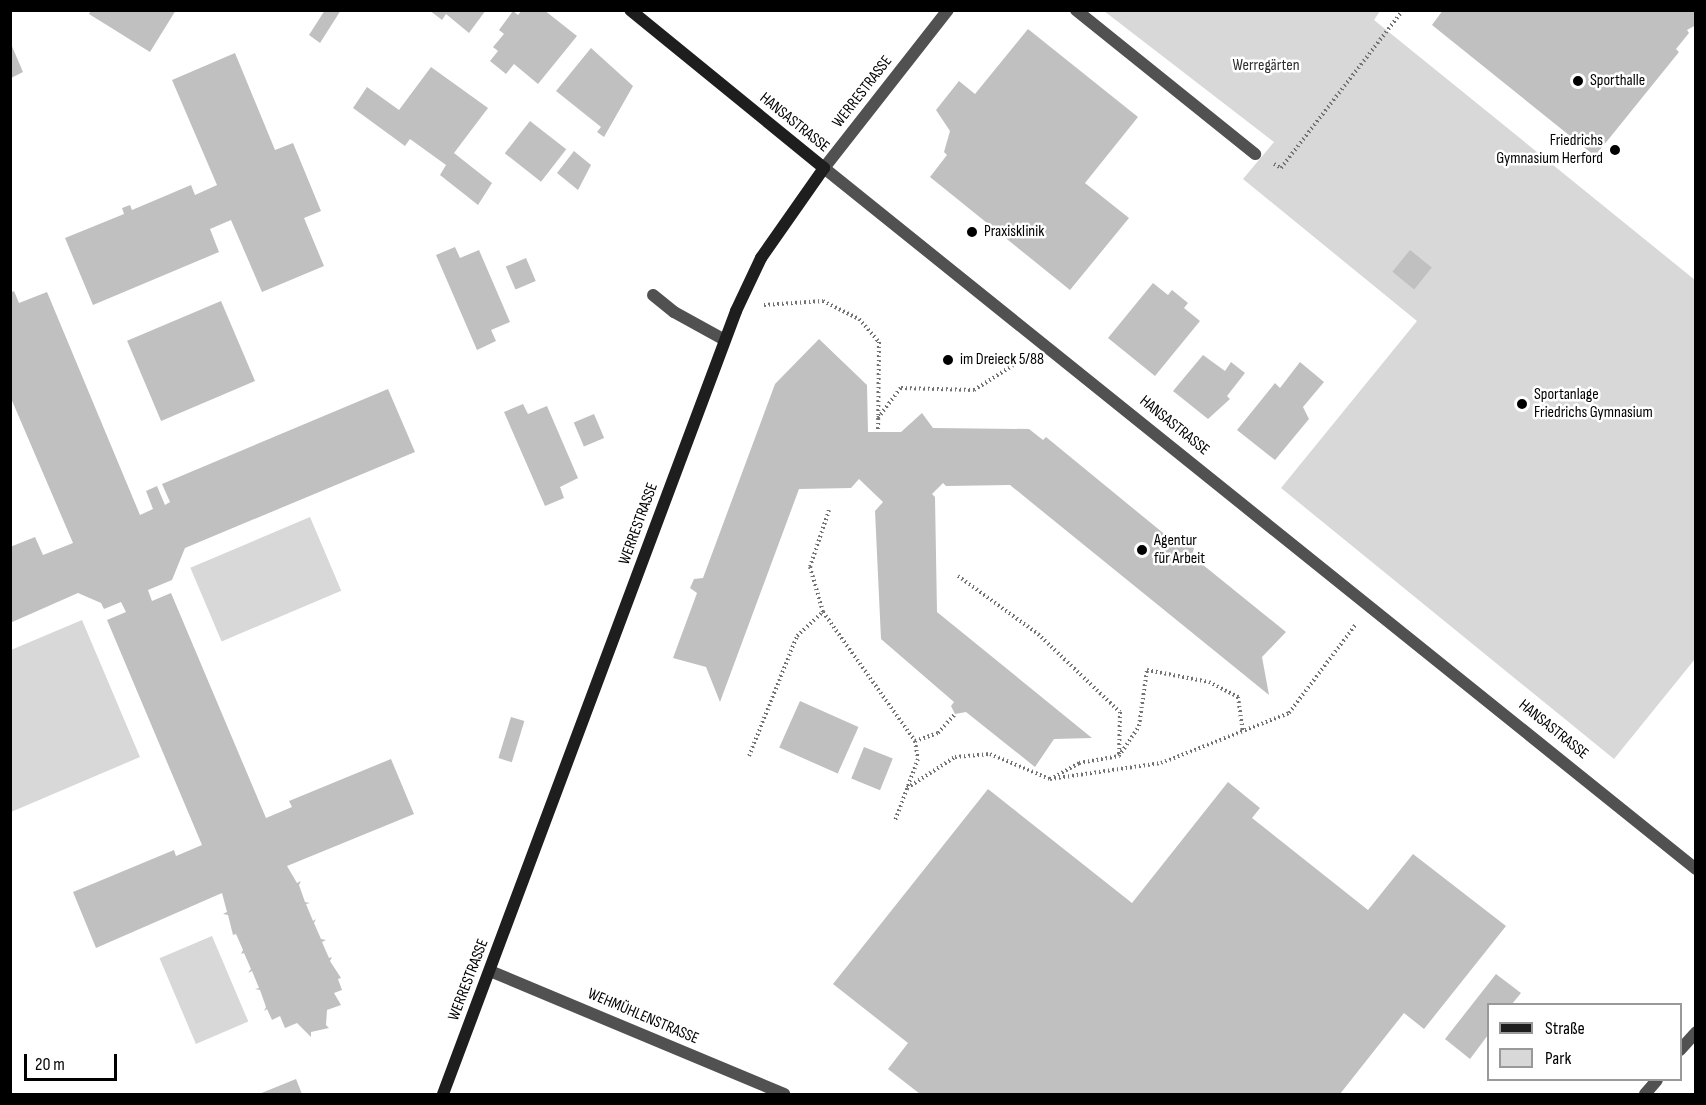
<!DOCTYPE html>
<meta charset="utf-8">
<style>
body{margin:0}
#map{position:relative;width:1706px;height:1105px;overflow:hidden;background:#fff;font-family:"Sofia Sans Condensed",sans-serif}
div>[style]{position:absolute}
.green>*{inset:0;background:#d8d8d8;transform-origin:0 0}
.building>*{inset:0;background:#c0c0c0;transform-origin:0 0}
.path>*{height:4px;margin-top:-2px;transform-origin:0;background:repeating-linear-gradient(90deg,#737373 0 1.5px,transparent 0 4.5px)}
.service>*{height:12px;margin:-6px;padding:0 6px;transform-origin:6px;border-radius:6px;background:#515151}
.minor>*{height:12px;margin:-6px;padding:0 6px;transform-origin:6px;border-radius:6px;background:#515151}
.tertiary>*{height:12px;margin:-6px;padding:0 6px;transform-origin:6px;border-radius:6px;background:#515151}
.secondary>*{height:12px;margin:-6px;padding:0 6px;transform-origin:6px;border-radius:6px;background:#1e1e1e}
.dots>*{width:16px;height:16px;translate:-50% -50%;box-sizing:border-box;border:3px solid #fff;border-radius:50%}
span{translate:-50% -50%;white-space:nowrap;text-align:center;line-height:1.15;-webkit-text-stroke:5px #fff;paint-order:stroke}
.park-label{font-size:16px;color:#2f2f2f}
.poi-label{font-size:16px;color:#000}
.left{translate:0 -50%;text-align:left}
.right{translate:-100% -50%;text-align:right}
.street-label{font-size:16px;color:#000}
.frame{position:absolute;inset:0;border:12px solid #000;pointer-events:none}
.legend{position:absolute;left:1487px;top:1003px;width:195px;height:78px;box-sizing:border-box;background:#fff;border:2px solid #999;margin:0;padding:8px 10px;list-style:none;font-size:18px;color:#000}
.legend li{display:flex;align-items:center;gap:12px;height:30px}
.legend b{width:30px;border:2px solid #999}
.scale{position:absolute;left:24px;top:1054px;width:93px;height:27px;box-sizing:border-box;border:3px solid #000;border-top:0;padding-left:8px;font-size:18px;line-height:21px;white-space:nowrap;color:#000;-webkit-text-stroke:4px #fff;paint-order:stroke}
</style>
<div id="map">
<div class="green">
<div style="clip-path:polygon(1104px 11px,1380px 11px,1374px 20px,1695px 280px,1695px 659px,1614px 759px,1281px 488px,1417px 321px,1243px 179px,1274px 142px)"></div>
<div style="left:310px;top:517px;width:80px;height:130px;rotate:67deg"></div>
<div style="clip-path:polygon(82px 620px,140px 757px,11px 812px,11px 650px)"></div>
<div style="left:212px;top:936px;width:93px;height:57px;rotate:67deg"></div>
</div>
<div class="building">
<div style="clip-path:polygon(91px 10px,176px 10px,150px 52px,89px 14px)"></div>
<div style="clip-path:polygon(325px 10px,341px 10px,320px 43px,309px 35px)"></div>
<div style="clip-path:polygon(429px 10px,486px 10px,469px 33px,446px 14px,442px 20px)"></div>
<div style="clip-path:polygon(522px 10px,544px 10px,577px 36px,538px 84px,514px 64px,506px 74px,490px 61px,498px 51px,493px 47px,504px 34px,499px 30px,513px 11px,518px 15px)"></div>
<div style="clip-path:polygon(1443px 10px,1696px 10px,1696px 25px,1687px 30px,1689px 33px,1676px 49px,1679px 52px,1595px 156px,1432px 25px)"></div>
<div style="clip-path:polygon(1028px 29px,1138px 117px,1085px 183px,1129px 218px,1070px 290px,930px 177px,947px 155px,944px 152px,950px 131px,936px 110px,959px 81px,975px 94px)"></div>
<div style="clip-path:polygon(11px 44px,23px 72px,11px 78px)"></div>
<div style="clip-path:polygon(591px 48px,633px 86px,604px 137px,597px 132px,601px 127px,556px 91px)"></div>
<div style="clip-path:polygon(235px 53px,275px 150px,293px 143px,321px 211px,304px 218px,324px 266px,262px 292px,231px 220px,210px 229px,219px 252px,93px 305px,65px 238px,124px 214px,122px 208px,130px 205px,132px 210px,191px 185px,195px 195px,217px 185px,172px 80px)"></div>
<div style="clip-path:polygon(431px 67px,488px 108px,454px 153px,492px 183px,478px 205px,440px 175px,446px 165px,410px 139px,405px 146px,353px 108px,367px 87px,399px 110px)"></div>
<div style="left:530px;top:121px;width:46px;height:41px;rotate:38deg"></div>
<div style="clip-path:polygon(574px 151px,591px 165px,578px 190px,557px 173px)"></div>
<div style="clip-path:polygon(455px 247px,460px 258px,479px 250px,510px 322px,491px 330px,496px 341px,477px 350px,436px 255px)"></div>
<div style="left:1410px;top:250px;width:28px;height:28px;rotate:39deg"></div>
<div style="left:526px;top:258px;width:25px;height:22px;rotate:67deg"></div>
<div style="clip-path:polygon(1153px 283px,1168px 295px,1172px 290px,1188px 303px,1184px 308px,1200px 321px,1155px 376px,1108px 338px)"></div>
<div style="clip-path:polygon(14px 291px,19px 303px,47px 292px,140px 515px,153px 509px,146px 491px,157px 486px,165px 505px,170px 502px,162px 484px,388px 389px,415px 452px,185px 548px,172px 580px,148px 590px,152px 601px,171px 593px,266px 818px,292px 807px,289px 801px,391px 759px,414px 814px,287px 866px,297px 883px,301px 881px,299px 885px,305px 902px,310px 903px,306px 904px,313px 921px,316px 919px,314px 923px,321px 939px,326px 940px,322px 942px,329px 958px,332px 957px,330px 961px,341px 978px,338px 979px,342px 990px,334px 993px,341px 1005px,327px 1010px,326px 1025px,329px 1028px,311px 1032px,311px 1037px,297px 1023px,285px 1028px,280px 1016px,272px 1020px,267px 1009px,264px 1011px,266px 1007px,260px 990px,255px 989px,259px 988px,252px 971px,248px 973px,251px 969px,244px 953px,241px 954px,243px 950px,236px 934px,233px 935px,228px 915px,223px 914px,227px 912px,222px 893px,96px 948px,73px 892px,174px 850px,176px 856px,202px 845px,107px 620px,126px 612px,121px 602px,104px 609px,101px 603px,78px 593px,10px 623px,10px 547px,35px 537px,43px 555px,73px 543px,10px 396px,10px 293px)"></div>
<div style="left:221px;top:301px;width:87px;height:102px;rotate:67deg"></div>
<div style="clip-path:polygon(819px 339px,867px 385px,868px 432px,901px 432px,922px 413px,933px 428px,1029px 429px,1043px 440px,1046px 437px,1179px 546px,1188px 543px,1194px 548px,1192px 556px,1286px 632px,1262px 657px,1269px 695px,1010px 485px,946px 486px,943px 483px,932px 494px,935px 497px,937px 612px,1092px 738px,1054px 739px,1035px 767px,966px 712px,955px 714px,951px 706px,954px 702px,881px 639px,875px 511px,883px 502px,859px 479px,851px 488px,799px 489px,720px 702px,706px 667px,673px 658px,697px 593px,690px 588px,694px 579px,703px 578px,775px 384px)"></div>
<div style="clip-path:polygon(1203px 355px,1225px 371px,1231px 362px,1245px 373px,1227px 396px,1230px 399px,1208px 419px,1173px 391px)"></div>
<div style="clip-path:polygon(1300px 362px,1324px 382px,1303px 407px,1309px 419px,1275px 460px,1237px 430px,1275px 383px,1280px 388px)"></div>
<div style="clip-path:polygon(523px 404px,528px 414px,547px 406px,578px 478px,560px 487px,564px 498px,545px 506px,504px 412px)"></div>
<div style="left:594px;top:414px;width:26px;height:22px;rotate:67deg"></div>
<div style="left:800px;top:701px;width:64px;height:51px;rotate:24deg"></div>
<div style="left:511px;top:717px;width:14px;height:43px;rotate:17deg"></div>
<div style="left:864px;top:747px;width:31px;height:34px;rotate:22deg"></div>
<div style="clip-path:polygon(1228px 782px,1260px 808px,1252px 818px,1368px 910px,1413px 854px,1506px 926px,1424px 1029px,1404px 1013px,1340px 1094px,920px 1094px,888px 1069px,908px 1043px,833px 984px,988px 789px,1132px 903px)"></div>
<div style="clip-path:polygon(1496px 974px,1521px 993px,1512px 1004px,1488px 1004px,1488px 1035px,1470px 1059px,1445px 1039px)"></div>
<div style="clip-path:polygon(296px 1079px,302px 1094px,259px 1094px)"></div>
</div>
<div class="path">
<div style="left:1274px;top:164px;width:8px;rotate:30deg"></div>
<div style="left:1281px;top:168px;width:200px;rotate:-52.3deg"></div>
<div style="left:764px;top:305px;width:59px;rotate:-3.9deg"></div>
<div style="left:823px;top:301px;width:40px;rotate:26.6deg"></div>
<div style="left:859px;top:319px;width:30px;rotate:49deg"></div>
<div style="left:879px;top:342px;width:90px;rotate:90.6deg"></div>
<div style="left:878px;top:418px;width:38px;rotate:-53deg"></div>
<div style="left:901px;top:388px;width:73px;rotate:1.6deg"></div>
<div style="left:974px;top:390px;width:62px;rotate:-32.4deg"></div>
<div style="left:829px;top:510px;width:60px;rotate:108.4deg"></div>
<div style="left:810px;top:567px;width:47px;rotate:73.9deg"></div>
<div style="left:823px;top:612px;width:158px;rotate:54.5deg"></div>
<div style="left:915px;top:741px;width:18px;rotate:81deg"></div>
<div style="left:918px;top:759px;width:66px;rotate:110.4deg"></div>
<div style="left:958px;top:576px;width:99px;rotate:35.9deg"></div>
<div style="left:1038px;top:634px;width:113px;rotate:43.6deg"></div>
<div style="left:1120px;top:712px;width:44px;rotate:91.3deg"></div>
<div style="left:915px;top:741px;width:24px;rotate:-19deg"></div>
<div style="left:938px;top:733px;width:25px;rotate:-48deg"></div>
<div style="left:749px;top:756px;width:129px;rotate:-68.2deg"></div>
<div style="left:797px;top:636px;width:35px;rotate:-43deg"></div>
<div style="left:1054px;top:777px;width:29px;rotate:-29deg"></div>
<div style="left:1079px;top:763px;width:41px;rotate:-9.9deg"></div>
<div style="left:1119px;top:756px;width:36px;rotate:-56deg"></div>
<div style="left:1139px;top:726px;width:57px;rotate:-81.9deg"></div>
<div style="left:1147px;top:670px;width:63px;rotate:11deg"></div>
<div style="left:1209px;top:682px;width:33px;rotate:27deg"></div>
<div style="left:1238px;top:697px;width:34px;rotate:82deg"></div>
<div style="left:907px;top:788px;width:57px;rotate:-32.9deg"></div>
<div style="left:955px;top:757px;width:35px;rotate:-5deg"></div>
<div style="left:990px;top:754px;width:65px;rotate:22.6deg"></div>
<div style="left:1050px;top:779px;width:112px;rotate:-8.2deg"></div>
<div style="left:1161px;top:763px;width:137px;rotate:-21.3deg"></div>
<div style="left:1289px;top:713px;width:111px;rotate:-53deg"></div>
</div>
<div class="service">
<div style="left:1076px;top:10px;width:230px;rotate:38.8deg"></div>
<div style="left:653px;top:295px;width:27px;rotate:39deg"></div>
<div style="left:674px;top:312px;width:58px;rotate:28.8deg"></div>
</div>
<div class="minor">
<div style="left:824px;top:168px;width:201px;rotate:-51.9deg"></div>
<div style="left:490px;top:971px;width:319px;rotate:22.7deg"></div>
<div style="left:1680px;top:1050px;width:24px;rotate:-48deg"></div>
<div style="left:1645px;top:1094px;width:18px;rotate:-49deg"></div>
</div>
<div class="tertiary">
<div style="left:824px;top:168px;width:1119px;rotate:38.8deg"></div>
</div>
<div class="secondary">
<div style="left:443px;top:1094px;width:836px;rotate:-69.48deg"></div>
<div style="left:736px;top:311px;width:59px;rotate:-64.7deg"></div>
<div style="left:761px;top:258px;width:110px;rotate:-55deg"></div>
<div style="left:824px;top:168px;width:250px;rotate:-140.8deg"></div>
</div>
<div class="dots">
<div style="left:1578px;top:81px;background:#000"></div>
<div style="left:1615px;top:150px;background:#000"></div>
<div style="left:972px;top:232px;background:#000"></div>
<div style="left:948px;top:360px;background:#000"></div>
<div style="left:1522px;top:404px;background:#000"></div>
<div style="left:1142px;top:550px;background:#000"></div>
</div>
<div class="park-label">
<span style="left:1266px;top:66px">Werregärten</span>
</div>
<div class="poi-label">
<span class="left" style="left:1590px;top:81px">Sporthalle</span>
<span class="right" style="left:1603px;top:150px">Friedrichs<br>Gymnasium Herford</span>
<span class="left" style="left:984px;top:232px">Praxisklinik</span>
<span class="left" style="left:960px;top:360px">im Dreieck 5/88</span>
<span class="left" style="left:1534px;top:404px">Sportanlage<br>Friedrichs Gymnasium</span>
<span class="left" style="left:1154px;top:550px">Agentur<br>für Arbeit</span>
</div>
<div class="street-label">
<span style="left:863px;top:92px;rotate:-52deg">WERRESTRASSE</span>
<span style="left:794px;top:123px;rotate:39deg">HANSASTRASSE</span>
<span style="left:1174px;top:426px;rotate:39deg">HANSASTRASSE</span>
<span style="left:639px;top:524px;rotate:-70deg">WERRESTRASSE</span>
<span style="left:1553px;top:730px;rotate:39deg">HANSASTRASSE</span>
<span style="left:469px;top:980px;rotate:-69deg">WERRESTRASSE</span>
<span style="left:643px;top:1017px;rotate:23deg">WEHMÜHLENSTRASSE</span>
</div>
<div class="frame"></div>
<ul class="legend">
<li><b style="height:8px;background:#1e1e1e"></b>Straße</li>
<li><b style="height:16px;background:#d8d8d8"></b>Park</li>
</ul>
<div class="scale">20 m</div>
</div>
